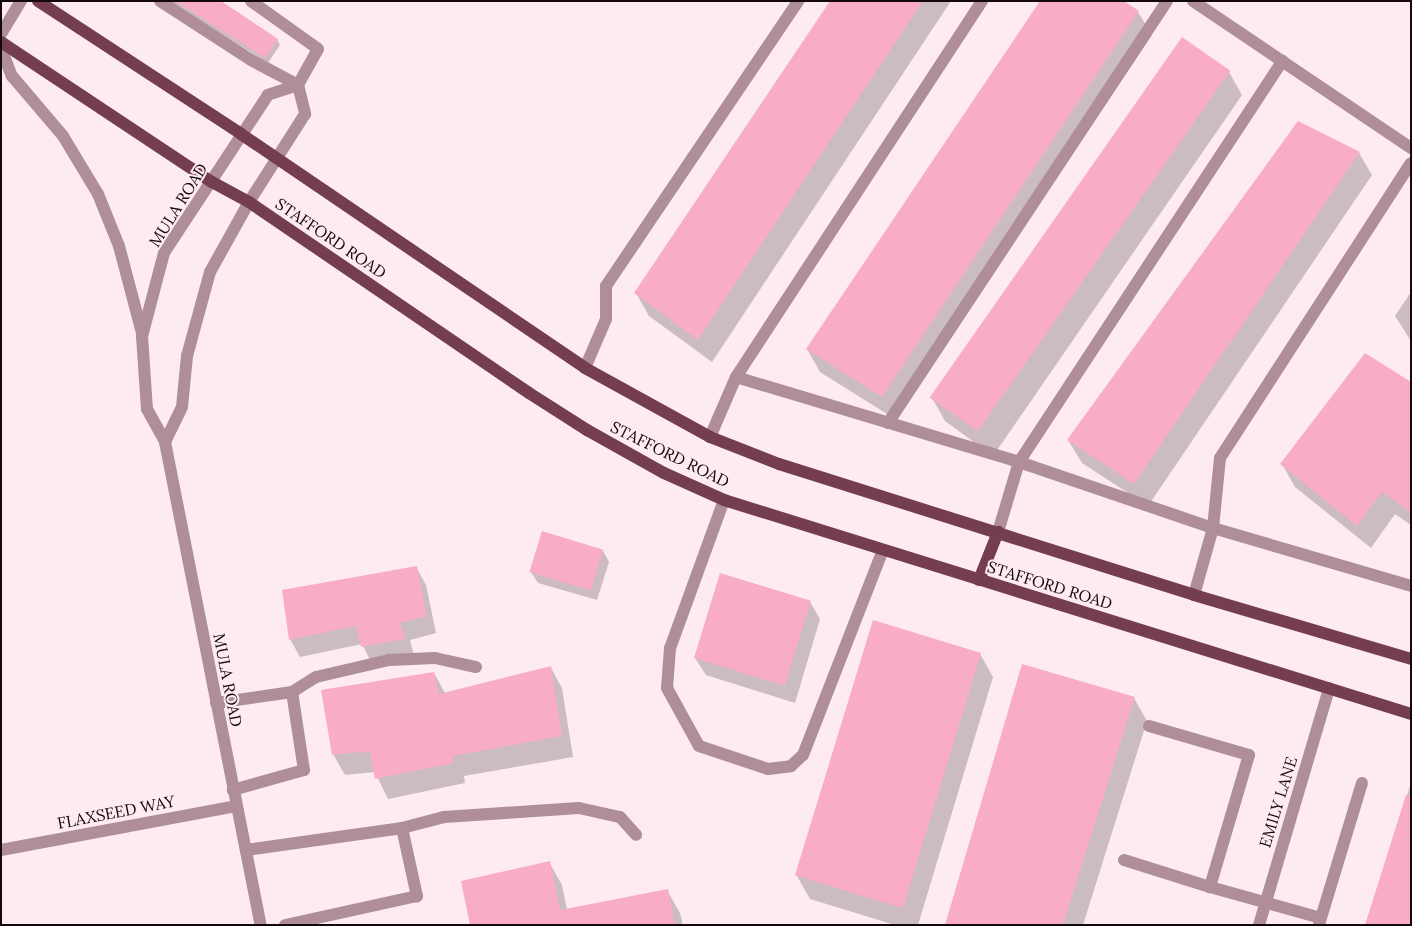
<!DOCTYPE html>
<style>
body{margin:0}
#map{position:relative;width:1412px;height:926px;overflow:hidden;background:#fdebf1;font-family:Lora,serif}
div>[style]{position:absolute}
.shadow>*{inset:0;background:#0003}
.building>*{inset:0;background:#f8acc6;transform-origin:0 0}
.minor>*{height:12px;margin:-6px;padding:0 6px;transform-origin:6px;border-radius:6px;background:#af8e98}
.major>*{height:12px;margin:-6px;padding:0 6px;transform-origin:6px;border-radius:6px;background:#743d51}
span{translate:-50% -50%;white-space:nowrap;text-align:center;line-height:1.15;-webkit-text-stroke:4px #fdebf1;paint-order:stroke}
.street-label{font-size:16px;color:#15080d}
.frame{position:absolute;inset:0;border:2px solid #15080d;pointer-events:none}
</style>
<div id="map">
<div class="shadow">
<div style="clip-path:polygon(169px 1px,219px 1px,277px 39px,280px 45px,268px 63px)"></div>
<div style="clip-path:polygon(832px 1px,951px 1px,712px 362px,649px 316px,636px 293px)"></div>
<div style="clip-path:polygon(1122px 1px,1138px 12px,1152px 35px,895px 419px,820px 372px,807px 349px)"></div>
<div style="clip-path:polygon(1229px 72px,1242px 95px,993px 456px,945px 421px,932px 398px)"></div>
<div style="clip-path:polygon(1359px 153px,1372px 175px,1148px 506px,1082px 463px,1068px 440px)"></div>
<div style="clip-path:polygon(1411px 292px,1411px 341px,1395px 316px)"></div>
<div style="clip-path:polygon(1411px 383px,1411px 525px,1395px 514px,1371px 548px,1295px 487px,1282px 464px)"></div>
<div style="clip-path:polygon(603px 551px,609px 562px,597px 600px,538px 583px,531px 572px)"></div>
<div style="clip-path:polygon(416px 567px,426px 585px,436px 633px,410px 640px,414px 656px,372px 664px,362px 644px,300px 657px,290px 639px)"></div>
<div style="clip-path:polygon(810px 602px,820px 619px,795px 703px,706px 675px,695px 658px)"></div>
<div style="clip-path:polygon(980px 654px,993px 677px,918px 925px,895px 925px,810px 899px,797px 876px)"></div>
<div style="clip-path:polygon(551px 668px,562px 688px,573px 757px,464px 776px,465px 783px,388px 799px,375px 772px,345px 775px,333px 754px,434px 673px,445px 693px)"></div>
<div style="clip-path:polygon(1134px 698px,1147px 721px,1083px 925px,946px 925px)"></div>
<div style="clip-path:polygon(1410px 786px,1411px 925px,1366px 925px)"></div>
<div style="clip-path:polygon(549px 862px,562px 885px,567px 910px,667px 890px,680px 913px,683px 925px,471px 925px)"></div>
</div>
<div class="building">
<div style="clip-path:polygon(175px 1px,221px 1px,278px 39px,265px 58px)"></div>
<div style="clip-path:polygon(830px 1px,923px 1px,698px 340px,634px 293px)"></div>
<div style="clip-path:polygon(1040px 1px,1124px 1px,1139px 11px,882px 397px,806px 349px)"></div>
<div style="left:1182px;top:37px;width:59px;height:440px;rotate:35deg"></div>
<div style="clip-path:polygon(1298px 121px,1360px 152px,1134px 484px,1067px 440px)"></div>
<div style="clip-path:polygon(1365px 353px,1411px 382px,1411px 513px,1382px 492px,1357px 526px,1280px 464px)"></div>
<div style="left:542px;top:531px;width:64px;height:43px;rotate:17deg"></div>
<div style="clip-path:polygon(417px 566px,427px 616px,400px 623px,405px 639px,361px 647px,356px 626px,289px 640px,282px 590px)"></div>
<div style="left:720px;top:573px;width:95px;height:89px;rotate:17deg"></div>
<div style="left:873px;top:620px;width:113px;height:267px;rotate:17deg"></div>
<div style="clip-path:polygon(1022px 664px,1135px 697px,1063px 925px,945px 925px)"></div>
<div style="clip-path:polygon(551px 666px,562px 736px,453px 756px,454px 763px,375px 779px,370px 751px,332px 755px,321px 690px,434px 672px,439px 694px)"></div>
<div style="clip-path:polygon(1406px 795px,1411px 795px,1411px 925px,1365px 925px)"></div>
<div style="clip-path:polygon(550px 861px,560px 910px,668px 889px,675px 925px,470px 925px,461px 881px)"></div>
</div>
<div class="minor">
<div style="left:160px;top:1px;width:108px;rotate:33deg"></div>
<div style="left:251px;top:60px;width:53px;rotate:28deg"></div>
<div style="left:298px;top:85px;width:30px;rotate:76deg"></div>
<div style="left:305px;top:114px;width:104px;rotate:122.5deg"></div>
<div style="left:249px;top:202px;width:80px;rotate:119.1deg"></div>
<div style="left:210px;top:272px;width:87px;rotate:105.3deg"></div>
<div style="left:187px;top:356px;width:51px;rotate:95.6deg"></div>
<div style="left:182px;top:407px;width:39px;rotate:116deg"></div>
<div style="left:251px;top:1px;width:82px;rotate:35.6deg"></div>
<div style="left:318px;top:49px;width:41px;rotate:119.1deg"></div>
<div style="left:298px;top:85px;width:32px;rotate:162deg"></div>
<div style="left:268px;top:95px;width:189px;rotate:123.4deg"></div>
<div style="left:164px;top:253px;width:86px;rotate:104.8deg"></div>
<div style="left:142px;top:336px;width:73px;rotate:86.1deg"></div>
<div style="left:147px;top:409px;width:38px;rotate:61deg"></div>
<div style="left:165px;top:442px;width:492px;rotate:78.8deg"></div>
<div style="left:1193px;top:1px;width:263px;rotate:34deg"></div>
<div style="left:1px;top:34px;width:39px;rotate:-59deg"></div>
<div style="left:1px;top:48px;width:30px;rotate:69deg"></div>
<div style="left:12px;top:76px;width:79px;rotate:49.6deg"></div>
<div style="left:63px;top:136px;width:68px;rotate:58.9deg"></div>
<div style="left:98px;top:194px;width:56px;rotate:68deg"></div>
<div style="left:119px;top:246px;width:90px;rotate:75.2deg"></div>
<div style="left:585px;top:368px;width:53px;rotate:-66.8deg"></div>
<div style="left:606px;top:319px;width:33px;rotate:-90deg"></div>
<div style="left:606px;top:286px;width:344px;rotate:-56deg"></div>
<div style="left:736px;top:377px;width:449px;rotate:-56.8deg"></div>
<div style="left:888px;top:423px;width:506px;rotate:-56.53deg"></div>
<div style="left:710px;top:437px;width:65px;rotate:-66.6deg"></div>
<div style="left:736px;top:377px;width:295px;rotate:16.7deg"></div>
<div style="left:1019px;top:462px;width:480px;rotate:-56.7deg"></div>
<div style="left:724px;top:500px;width:158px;rotate:110deg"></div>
<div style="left:670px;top:648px;width:40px;rotate:94.3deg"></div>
<div style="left:667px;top:688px;width:66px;rotate:61.1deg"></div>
<div style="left:699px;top:746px;width:73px;rotate:18.4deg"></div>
<div style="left:768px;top:769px;width:23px;rotate:-7deg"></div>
<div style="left:791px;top:766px;width:16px;rotate:-43deg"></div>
<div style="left:803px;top:755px;width:220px;rotate:-68.7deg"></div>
<div style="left:998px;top:532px;width:73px;rotate:-73.3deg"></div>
<div style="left:1019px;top:462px;width:205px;rotate:18.8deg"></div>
<div style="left:1213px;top:528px;width:206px;rotate:16.3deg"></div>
<div style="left:1194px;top:595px;width:70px;rotate:-74.2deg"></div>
<div style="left:1213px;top:528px;width:70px;rotate:-84.3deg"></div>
<div style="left:1220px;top:458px;width:351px;rotate:-57.1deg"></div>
<div style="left:292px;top:692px;width:28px;rotate:-32deg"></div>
<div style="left:316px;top:677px;width:75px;rotate:-13.1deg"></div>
<div style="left:389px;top:660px;width:46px;rotate:-2.5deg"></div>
<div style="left:435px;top:658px;width:42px;rotate:12.4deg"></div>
<div style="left:216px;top:703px;width:77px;rotate:-8.2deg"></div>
<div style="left:292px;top:692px;width:79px;rotate:81.3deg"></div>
<div style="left:304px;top:770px;width:74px;rotate:164.3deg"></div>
<div style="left:1149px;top:726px;width:104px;rotate:16.2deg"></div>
<div style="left:1249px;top:755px;width:138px;rotate:106.5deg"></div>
<div style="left:1210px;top:887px;width:115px;rotate:15.6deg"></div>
<div style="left:1321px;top:918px;width:7px;rotate:106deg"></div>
<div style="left:402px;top:828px;width:43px;rotate:-14.7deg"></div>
<div style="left:444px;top:817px;width:135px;rotate:-3.8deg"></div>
<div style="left:579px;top:808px;width:42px;rotate:12.4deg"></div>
<div style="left:620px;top:817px;width:24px;rotate:48deg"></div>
<div style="left:1px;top:850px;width:239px;rotate:-10.6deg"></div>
<div style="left:246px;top:850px;width:158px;rotate:-8deg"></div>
<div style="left:402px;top:828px;width:70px;rotate:77.6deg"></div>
<div style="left:417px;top:896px;width:135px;rotate:167.6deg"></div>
<div style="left:1124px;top:860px;width:90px;rotate:17.4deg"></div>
<div style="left:1321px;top:918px;width:141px;rotate:-73.1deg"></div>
<div style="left:1259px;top:925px;width:247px;rotate:-73.5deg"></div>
</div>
<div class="major">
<div style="left:38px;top:1px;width:243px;rotate:33.2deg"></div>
<div style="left:241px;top:134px;width:416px;rotate:34.2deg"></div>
<div style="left:585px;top:368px;width:143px;rotate:28.9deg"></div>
<div style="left:710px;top:437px;width:74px;rotate:21.4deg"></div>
<div style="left:779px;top:464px;width:435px;rotate:17.5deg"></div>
<div style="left:1194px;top:595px;width:226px;rotate:16.4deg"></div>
<div style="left:1px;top:42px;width:253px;rotate:33.6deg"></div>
<div style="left:212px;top:182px;width:42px;rotate:28.4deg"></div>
<div style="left:249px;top:202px;width:339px;rotate:34.3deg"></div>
<div style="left:529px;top:393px;width:69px;rotate:32.5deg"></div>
<div style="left:587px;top:430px;width:88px;rotate:29.2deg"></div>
<div style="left:664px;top:473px;width:66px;rotate:24.2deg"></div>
<div style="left:724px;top:500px;width:720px;rotate:17.3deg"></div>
<div style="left:979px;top:580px;width:52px;rotate:-68.4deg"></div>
</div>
<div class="street-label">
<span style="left:178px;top:205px;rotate:-58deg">MULA ROAD</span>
<span style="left:331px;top:238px;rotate:34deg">STAFFORD ROAD</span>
<span style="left:670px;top:454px;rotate:26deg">STAFFORD ROAD</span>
<span style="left:1050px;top:585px;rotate:17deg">STAFFORD ROAD</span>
<span style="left:228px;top:680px;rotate:79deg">MULA ROAD</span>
<span style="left:1278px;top:802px;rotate:-73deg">EMILY LANE</span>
<span style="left:116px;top:812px;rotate:-11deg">FLAXSEED WAY</span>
</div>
<div class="frame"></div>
</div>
